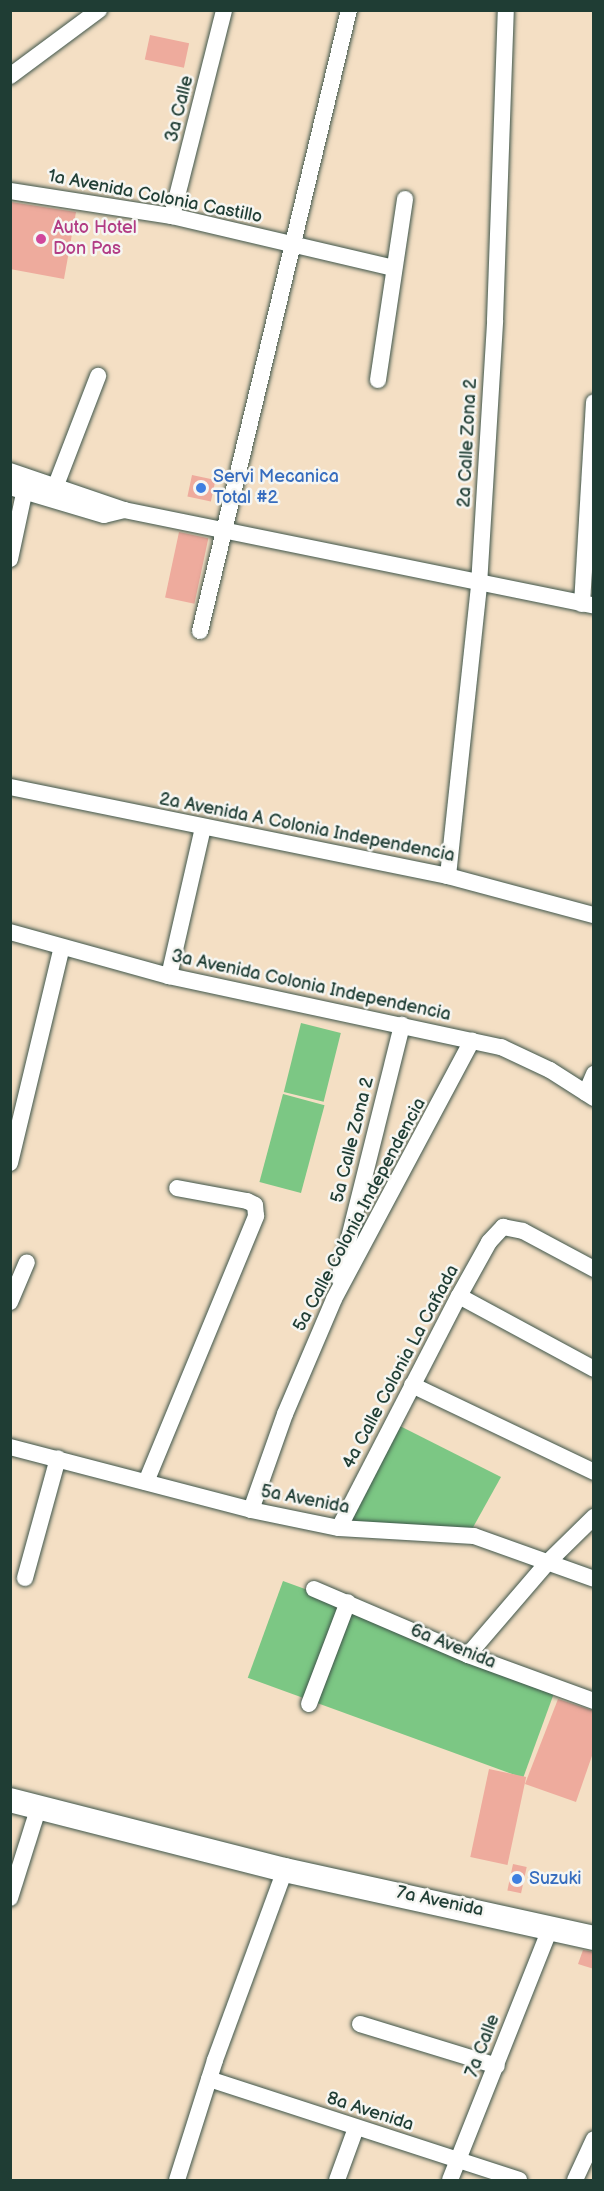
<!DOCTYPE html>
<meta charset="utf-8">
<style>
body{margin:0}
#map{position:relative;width:604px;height:2191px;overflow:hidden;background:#f4dfc4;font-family:"Balsamiq Sans",sans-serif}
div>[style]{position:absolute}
.green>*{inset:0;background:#7cc784;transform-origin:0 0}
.building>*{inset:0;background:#eeab9d;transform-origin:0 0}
.roads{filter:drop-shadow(0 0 2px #3f554a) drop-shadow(0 0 2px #3f554a)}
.street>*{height:16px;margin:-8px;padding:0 8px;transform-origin:8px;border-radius:8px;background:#fff}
.secondary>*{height:24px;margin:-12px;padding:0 12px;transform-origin:12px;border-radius:12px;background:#fff}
.dots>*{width:16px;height:16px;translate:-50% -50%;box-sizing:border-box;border:3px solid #f6f6f2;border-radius:50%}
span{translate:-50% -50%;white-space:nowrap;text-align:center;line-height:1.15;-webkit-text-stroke:5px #f6f6f2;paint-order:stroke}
.street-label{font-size:18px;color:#1f3d34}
.hotel-label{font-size:18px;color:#b23c85}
.left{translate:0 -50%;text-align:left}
.shop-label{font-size:18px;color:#366cbe}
.frame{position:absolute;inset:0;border:12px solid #1f3d34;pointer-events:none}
</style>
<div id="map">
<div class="green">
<div style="left:301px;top:1023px;width:41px;height:71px;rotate:14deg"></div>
<div style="left:283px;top:1094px;width:43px;height:91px;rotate:15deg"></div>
<div style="clip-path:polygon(396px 1424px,501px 1477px,471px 1531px,342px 1527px)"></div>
<div style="left:283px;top:1581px;width:293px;height:103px;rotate:20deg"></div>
</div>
<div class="building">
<div style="left:150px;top:35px;width:40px;height:25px;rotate:12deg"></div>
<div style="clip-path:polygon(11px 202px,76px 212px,64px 279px,10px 269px)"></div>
<div style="left:192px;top:475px;width:24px;height:22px;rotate:12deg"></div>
<div style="left:179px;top:532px;width:30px;height:67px;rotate:12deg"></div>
<div style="clip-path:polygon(558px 1699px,594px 1711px,594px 1750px,576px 1802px,525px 1784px)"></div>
<div style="left:489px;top:1769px;width:38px;height:90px;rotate:12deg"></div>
<div style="left:513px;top:1864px;width:14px;height:27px;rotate:12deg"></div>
<div style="clip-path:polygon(583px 1950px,594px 1952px,594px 1969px,578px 1964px)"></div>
</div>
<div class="roads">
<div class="street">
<div style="left:10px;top:76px;width:111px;rotate:-36.6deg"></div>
<div style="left:10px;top:191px;width:164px;rotate:8.8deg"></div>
<div style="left:172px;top:216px;width:228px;rotate:13.2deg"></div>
<div style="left:172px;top:216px;width:212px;rotate:-75.8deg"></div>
<div style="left:378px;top:380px;width:183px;rotate:-81.5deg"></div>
<div style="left:10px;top:471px;width:120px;rotate:18.9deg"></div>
<div style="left:124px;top:510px;width:480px;rotate:11.5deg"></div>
<div style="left:10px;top:487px;width:98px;rotate:16.6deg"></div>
<div style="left:104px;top:515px;width:21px;rotate:-14deg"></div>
<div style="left:51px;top:498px;width:131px;rotate:-68.9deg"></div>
<div style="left:10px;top:559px;width:81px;rotate:-77.9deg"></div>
<div style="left:582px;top:604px;width:202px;rotate:-86.6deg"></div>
<div style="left:200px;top:631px;width:639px;rotate:-76.51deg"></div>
<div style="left:10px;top:787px;width:447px;rotate:11.5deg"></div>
<div style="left:448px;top:876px;width:151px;rotate:15deg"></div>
<div style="left:448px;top:876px;width:293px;rotate:-83.9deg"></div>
<div style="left:479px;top:585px;width:265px;rotate:-86.5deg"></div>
<div style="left:495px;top:320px;width:310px;rotate:-88deg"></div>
<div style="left:10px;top:932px;width:165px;rotate:15.5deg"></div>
<div style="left:169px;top:976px;width:340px;rotate:12.1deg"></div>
<div style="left:501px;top:1047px;width:54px;rotate:25.1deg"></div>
<div style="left:550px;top:1070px;width:52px;rotate:32.5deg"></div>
<div style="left:169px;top:976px;width:152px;rotate:-77.1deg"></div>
<div style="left:586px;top:1093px;width:21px;rotate:-67deg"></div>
<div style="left:10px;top:1163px;width:222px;rotate:-76.5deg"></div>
<div style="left:339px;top:1278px;width:261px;rotate:-76deg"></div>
<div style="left:459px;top:1296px;width:153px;rotate:28.4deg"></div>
<div style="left:10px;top:1302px;width:43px;rotate:-67deg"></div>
<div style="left:412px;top:1385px;width:202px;rotate:25.5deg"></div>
<div style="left:10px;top:1447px;width:249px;rotate:14.6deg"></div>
<div style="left:251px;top:1510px;width:90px;rotate:11.6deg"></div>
<div style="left:339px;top:1528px;width:135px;rotate:3.4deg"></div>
<div style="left:474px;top:1536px;width:127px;rotate:19.7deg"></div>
<div style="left:146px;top:1482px;width:288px;rotate:-67.5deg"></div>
<div style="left:256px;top:1216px;width:11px;rotate:-95deg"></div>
<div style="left:255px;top:1205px;width:9px;rotate:-153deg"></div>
<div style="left:247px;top:1201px;width:71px;rotate:-169.5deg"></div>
<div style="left:251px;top:1510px;width:102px;rotate:-70.5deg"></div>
<div style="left:285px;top:1414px;width:125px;rotate:-66.9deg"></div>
<div style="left:334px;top:1299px;width:293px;rotate:-61.9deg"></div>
<div style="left:339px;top:1528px;width:261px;rotate:-62.7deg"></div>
<div style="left:459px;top:1296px;width:62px;rotate:-60.9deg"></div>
<div style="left:489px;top:1242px;width:21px;rotate:-47deg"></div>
<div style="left:503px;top:1227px;width:20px;rotate:11deg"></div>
<div style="left:523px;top:1231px;width:81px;rotate:28.2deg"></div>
<div style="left:25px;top:1578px;width:124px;rotate:-74.6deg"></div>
<div style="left:314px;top:1589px;width:168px;rotate:23.2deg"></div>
<div style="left:468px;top:1655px;width:134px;rotate:20.1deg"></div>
<div style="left:468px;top:1655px;width:121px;rotate:-49.3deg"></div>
<div style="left:547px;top:1563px;width:66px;rotate:-44.4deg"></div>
<div style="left:309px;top:1704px;width:109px;rotate:-69.1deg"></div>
<div style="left:10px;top:1898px;width:96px;rotate:-72.5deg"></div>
<div style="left:360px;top:2024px;width:143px;rotate:17deg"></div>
<div style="left:209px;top:2079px;width:326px;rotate:18deg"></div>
<div style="left:177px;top:2180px;width:126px;rotate:-72.4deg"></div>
<div style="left:215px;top:2060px;width:202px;rotate:-69.8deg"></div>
<div style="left:337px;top:2180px;width:55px;rotate:-69.9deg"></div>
<div style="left:450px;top:2180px;width:273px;rotate:-68.3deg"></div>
<div style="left:575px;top:2180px;width:45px;rotate:-65.1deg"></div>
</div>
<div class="secondary">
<div style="left:10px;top:1800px;width:284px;rotate:14.3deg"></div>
<div style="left:285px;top:1870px;width:316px;rotate:12.4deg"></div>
</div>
</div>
<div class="dots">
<div style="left:41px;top:239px;background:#d1479c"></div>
<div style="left:201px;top:488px;background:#3f7fe0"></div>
<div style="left:517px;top:1879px;background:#3f7fe0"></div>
</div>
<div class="street-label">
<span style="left:180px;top:109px;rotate:-76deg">3a Calle</span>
<span style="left:155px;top:197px;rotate:11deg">1a Avenida Colonia Castillo</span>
<span style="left:468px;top:443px;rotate:-87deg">2a Calle Zona 2</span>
<span style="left:307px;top:828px;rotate:11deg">2a Avenida A Colonia Independencia</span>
<span style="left:311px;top:986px;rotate:12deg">3a Avenida Colonia Independencia</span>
<span style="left:353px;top:1140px;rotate:-76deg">5a Calle Zona 2</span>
<span style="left:360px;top:1215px;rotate:-62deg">5a Calle Colonia Independencia</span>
<span style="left:401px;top:1367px;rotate:-62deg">4a Calle Colonia La Cañada</span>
<span style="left:305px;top:1500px;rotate:11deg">5a Avenida</span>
<span style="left:453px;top:1647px;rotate:22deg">6a Avenida</span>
<span style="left:440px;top:1902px;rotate:12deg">7a Avenida</span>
<span style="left:483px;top:2046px;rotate:-69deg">7a Calle</span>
<span style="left:370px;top:2112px;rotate:18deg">8a Avenida</span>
</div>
<div class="hotel-label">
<span class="left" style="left:53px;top:239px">Auto Hotel<br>Don Pas</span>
</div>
<div class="shop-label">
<span class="left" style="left:213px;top:488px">Servi Mecanica<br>Total #2</span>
<span class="left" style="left:529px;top:1879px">Suzuki</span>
</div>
<div class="frame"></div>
</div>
